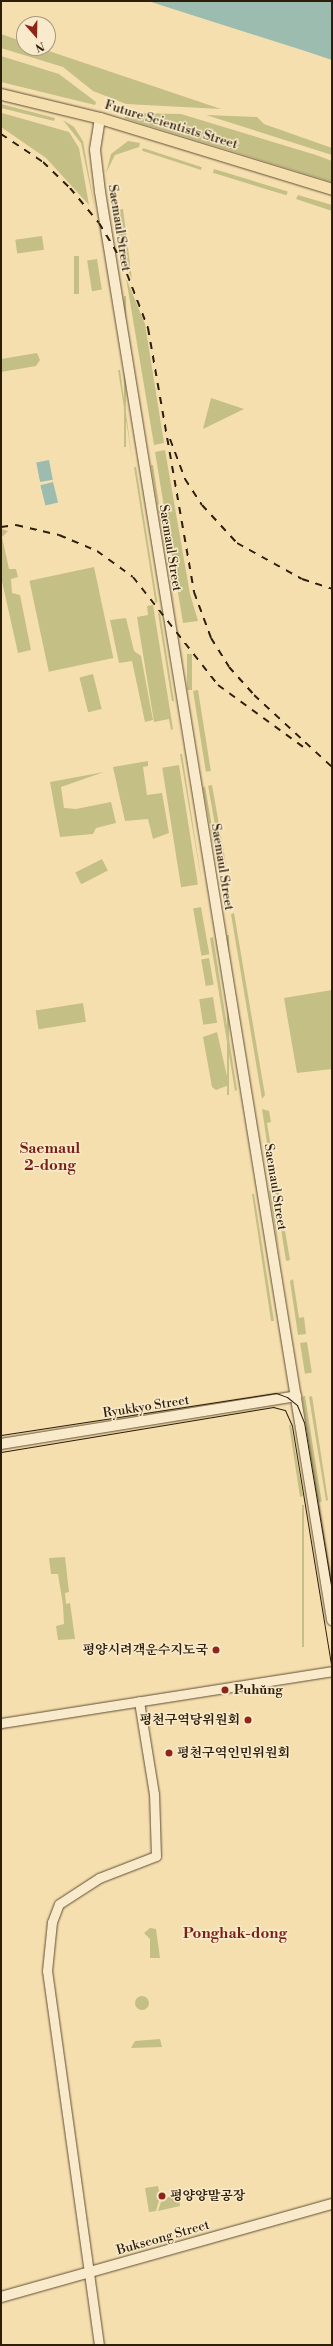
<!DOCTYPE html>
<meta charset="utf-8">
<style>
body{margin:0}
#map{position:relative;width:333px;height:2346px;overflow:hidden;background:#f6dfaf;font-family:"Libre Bodoni","Noto Serif KR",serif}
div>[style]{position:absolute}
.green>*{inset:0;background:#c4bf85;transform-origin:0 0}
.round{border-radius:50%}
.water>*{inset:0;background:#9dbcb0;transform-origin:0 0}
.roads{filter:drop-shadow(0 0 1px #5e4e34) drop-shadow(0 0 1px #5e4e34)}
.tertiary>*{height:9px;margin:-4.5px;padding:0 4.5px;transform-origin:4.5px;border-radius:4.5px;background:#f9eacb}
.secondary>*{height:10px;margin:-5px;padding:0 5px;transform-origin:5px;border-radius:5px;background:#f9eacb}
.primary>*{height:11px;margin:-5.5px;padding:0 5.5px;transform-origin:5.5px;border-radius:5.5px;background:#f6dfaf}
.tram>*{height:1px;margin:-0.5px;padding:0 0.5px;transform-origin:0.5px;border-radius:0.5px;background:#2c1e0b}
.rail>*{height:2px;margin-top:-1px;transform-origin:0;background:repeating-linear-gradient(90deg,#2c1e0b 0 7px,transparent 0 14px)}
.dots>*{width:11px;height:11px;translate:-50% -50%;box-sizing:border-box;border:2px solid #f9eacb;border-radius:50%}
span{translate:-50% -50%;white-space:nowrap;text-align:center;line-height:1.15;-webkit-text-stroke:3px #f9eacb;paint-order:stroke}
.street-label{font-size:13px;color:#2c1e0b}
.poi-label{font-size:13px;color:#2c1e0b;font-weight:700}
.right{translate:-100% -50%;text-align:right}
.left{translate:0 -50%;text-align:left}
.quarter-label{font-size:15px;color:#7a1f14;font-weight:700}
.frame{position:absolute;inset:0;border:2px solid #2c1e0b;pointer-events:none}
.north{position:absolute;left:16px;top:16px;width:40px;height:40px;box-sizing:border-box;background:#f9eacb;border:1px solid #a7987e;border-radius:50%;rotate:160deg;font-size:11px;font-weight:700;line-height:16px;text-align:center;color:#2c1e0b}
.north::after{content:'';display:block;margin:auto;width:14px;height:18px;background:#8f2418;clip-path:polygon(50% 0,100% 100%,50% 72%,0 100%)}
</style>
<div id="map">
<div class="green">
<div style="clip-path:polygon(1px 34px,24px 42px,24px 48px,40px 48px,221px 109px,126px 104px,93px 91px,63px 67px,1px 48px)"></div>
<div style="clip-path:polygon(1px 56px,59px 74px,96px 102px,95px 105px,1px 82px)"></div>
<div style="clip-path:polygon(1px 104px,55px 118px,54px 121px,1px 108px)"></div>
<div style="clip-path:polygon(2px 113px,69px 132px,79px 148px,89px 205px,46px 158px,1px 127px)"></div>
<div style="clip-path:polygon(131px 113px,181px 114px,316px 155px,332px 161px,332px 182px,124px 118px)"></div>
<div style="clip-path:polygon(206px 115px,257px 117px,264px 124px,332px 148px,332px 155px)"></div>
<div style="clip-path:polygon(63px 120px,74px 127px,83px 141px,95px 210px,81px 143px)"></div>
<div style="clip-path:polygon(128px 141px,140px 143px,139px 147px,115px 155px,106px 173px,111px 154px)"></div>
<div style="left:143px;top:148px;width:62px;height:3px;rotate:18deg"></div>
<div style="left:214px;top:169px;width:77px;height:4px;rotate:17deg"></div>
<div style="clip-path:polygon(298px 195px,332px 205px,332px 211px,296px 199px)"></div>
<div style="clip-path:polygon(123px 209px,132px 279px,121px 256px,115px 210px)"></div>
<div style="left:42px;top:236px;width:14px;height:27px;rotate:82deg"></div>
<div style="left:74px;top:256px;width:5px;height:38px"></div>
<div style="left:97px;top:259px;width:31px;height:10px;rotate:81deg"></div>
<div style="clip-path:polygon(126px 278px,145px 324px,164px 443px,154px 445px)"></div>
<div style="left:124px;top:296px;width:2px;height:151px"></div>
<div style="clip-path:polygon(37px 353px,40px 360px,36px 366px,1px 372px,1px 359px)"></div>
<div style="clip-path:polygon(118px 370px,120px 370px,133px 464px)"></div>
<div style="clip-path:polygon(211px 398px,244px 409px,203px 429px)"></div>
<div style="clip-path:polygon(165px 450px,190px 594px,198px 621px,183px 623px,155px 452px)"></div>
<div style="clip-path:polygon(151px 465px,153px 465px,177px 624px)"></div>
<div style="left:136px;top:467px;width:137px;height:2px;rotate:81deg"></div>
<div style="clip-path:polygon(1px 529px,8px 531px,2px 537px,9px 569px,16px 569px,18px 577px,11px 579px,12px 593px,20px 595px,31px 650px,18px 653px,1px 577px)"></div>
<div style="left:94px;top:567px;width:93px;height:66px;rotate:78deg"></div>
<div style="clip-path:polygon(153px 605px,173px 729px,171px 730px,169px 719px,154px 722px,137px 617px,148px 615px,147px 606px)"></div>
<div style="left:160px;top:613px;width:89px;height:2px;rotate:81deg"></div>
<div style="clip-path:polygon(126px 618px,134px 651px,141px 656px,153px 720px,145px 722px,132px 661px,119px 663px,110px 620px)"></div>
<div style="left:187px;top:654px;width:5px;height:36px"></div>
<div style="left:93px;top:674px;width:36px;height:14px;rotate:76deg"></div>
<div style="left:198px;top:690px;width:82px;height:5px;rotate:81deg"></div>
<div style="clip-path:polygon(180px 754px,182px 754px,203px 890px)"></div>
<div style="clip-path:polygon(148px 761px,148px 766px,143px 767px,147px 795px,162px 793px,169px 833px,153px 839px,148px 819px,125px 821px,113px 767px)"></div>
<div style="left:179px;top:765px;width:121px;height:17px;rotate:81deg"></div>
<div style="clip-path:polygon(104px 772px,61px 787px,64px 808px,76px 809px,111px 802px,116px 823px,96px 828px,93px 834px,60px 837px,50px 782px)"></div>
<div style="left:212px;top:785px;width:84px;height:4px;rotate:80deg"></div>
<div style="clip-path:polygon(205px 786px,223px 891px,222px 891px,203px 788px)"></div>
<div style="left:102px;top:859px;width:13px;height:30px;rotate:63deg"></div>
<div style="left:201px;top:907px;width:48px;height:8px;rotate:80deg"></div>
<div style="clip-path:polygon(234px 913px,265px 1095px,262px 1099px,231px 914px)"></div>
<div style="left:227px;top:935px;width:2px;height:160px"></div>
<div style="clip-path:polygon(213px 937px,237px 1090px,235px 1091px,210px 938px)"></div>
<div style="left:209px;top:958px;width:27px;height:8px;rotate:80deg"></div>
<div style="clip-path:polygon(332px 990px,332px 1069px,297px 1073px,284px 998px)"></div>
<div style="left:213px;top:997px;width:26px;height:14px;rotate:81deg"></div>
<div style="left:83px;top:1003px;width:19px;height:48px;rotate:81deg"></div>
<div style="clip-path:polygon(217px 1032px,229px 1085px,216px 1090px,212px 1087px,203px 1037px)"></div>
<div style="clip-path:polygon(262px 1109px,269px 1111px,271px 1122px,267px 1123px,273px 1160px,270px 1163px)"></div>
<div style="clip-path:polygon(274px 1183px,277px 1183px,290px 1260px,286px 1261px)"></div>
<div style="clip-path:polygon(269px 1191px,271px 1191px,281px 1262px)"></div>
<div style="clip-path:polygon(252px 1194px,254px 1194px,274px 1321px,271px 1321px)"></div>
<div style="clip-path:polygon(293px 1279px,299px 1318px,304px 1317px,306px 1334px,298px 1335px,290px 1281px)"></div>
<div style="left:307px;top:1342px;width:31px;height:7px;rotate:81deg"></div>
<div style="left:305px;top:1396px;width:107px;height:3px;rotate:81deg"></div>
<div style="clip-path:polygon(312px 1396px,328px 1500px,326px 1501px,309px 1397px)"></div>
<div style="clip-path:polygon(289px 1425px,291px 1425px,303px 1496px,300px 1497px)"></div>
<div style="left:302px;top:1505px;width:2px;height:142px"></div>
<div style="clip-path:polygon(65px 1557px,69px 1592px,65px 1593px,66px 1604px,70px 1603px,75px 1639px,58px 1640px,56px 1626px,64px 1624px,63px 1605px,58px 1574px,51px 1574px,49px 1558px)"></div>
<div style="clip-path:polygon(150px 1928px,156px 1929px,160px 1958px,150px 1958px,150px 1939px,144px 1933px)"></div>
<div class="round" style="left:135px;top:1996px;width:14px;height:14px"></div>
<div style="clip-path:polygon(160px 2039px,162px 2047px,131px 2048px,135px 2041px)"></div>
<div style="clip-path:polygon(158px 2186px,160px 2197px,156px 2211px,149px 2212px,145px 2188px)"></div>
<div style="clip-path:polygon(178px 2191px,180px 2206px,158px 2211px,161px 2202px)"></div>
</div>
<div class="water">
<div style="clip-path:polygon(148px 1px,332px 1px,332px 60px,305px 51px)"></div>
<div style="left:49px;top:460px;width:20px;height:13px;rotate:79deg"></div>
<div style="left:53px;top:482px;width:21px;height:13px;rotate:76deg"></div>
</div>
<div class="roads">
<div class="tertiary">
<div style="left:1px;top:1723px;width:335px;rotate:-8.9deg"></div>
<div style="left:99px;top:2345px;width:378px;rotate:-97.9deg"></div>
<div style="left:47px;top:1971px;width:49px;rotate:-84.2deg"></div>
<div style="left:52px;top:1922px;width:19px;rotate:-69deg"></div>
<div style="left:59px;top:1904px;width:48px;rotate:-33deg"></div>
<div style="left:99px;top:1878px;width:61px;rotate:-21.1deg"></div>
<div style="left:156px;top:1856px;width:62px;rotate:-91.8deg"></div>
<div style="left:154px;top:1794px;width:94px;rotate:-99.2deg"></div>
</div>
<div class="secondary">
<div style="left:100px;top:118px;width:32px;rotate:99deg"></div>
<div style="left:95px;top:150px;width:42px;rotate:83.2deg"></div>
<div style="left:100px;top:192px;width:1447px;rotate:80.77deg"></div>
<div style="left:1px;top:1444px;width:299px;rotate:-9.2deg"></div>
<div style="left:1px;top:2297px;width:344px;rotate:-15.7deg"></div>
</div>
<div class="primary">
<div style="left:1px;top:94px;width:102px;rotate:13.6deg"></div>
<div style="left:100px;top:118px;width:243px;rotate:17deg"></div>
</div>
</div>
<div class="tram">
<div style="left:1px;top:1435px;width:278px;rotate:-8.7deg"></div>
<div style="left:276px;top:1393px;width:12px;rotate:20deg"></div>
<div style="left:287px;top:1397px;width:13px;rotate:39deg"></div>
<div style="left:297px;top:1405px;width:18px;rotate:68deg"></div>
<div style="left:304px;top:1422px;width:171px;rotate:80.6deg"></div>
<div style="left:1px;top:1452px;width:276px;rotate:-9.4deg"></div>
<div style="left:273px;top:1407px;width:12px;rotate:14deg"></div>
<div style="left:285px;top:1410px;width:17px;rotate:66deg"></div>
<div style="left:292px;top:1426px;width:248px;rotate:80.7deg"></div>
</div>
<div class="rail">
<div style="left:1px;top:134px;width:50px;rotate:33.7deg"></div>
<div style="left:43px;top:162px;width:37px;rotate:44deg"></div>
<div style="left:70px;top:188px;width:45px;rotate:50.4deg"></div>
<div style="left:99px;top:223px;width:44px;rotate:58.8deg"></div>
<div style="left:122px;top:261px;width:72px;rotate:68.8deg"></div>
<div style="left:148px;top:328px;width:268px;rotate:80.1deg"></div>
<div style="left:194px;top:592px;width:49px;rotate:69.7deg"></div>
<div style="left:211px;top:638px;width:34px;rotate:58deg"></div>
<div style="left:229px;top:667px;width:38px;rotate:48deg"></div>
<div style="left:254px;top:695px;width:106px;rotate:42.7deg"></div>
<div style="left:170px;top:439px;width:43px;rotate:69.4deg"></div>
<div style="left:185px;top:479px;width:31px;rotate:57deg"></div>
<div style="left:202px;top:505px;width:52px;rotate:47.4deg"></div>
<div style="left:237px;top:543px;width:74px;rotate:29deg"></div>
<div style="left:302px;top:579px;width:32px;rotate:18deg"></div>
<div style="left:1px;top:527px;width:15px;rotate:-8deg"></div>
<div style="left:16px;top:525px;width:44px;rotate:13.1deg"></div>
<div style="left:59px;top:535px;width:41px;rotate:22.8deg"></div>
<div style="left:97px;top:551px;width:44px;rotate:35.8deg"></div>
<div style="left:133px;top:577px;width:137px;rotate:51.8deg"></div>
<div style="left:218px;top:685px;width:109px;rotate:36deg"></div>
</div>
<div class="dots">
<div style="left:216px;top:1650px;background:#8f2418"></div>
<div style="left:225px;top:1690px;background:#8f2418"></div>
<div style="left:248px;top:1720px;background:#8f2418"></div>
<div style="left:169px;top:1753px;background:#8f2418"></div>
<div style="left:162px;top:2196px;background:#8f2418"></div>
</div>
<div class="street-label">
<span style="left:171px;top:125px;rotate:17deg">Future Scientists Street</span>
<span style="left:119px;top:228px;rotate:81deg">Saemaul Street</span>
<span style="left:170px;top:548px;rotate:81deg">Saemaul Street</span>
<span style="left:222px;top:867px;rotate:81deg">Saemaul Street</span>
<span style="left:275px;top:1187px;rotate:81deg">Saemaul Street</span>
<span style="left:146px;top:1407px;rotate:-9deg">Ryukkyo Street</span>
<span style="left:163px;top:2238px;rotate:-16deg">Bukseong Street</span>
</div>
<div class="poi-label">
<span class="right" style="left:208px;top:1650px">평양시려객운수지도국</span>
<span class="left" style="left:234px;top:1690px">Puhŭng</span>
<span class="right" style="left:240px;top:1720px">평천구역당위원회</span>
<span class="left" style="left:177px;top:1753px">평천구역인민위원회</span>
<span class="left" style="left:170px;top:2196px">평양양말공장</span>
</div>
<div class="quarter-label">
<span style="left:50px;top:1157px">Saemaul<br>2-dong</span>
<span style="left:235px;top:1934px">Ponghak-dong</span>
</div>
<div class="frame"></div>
<div class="north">N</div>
</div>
